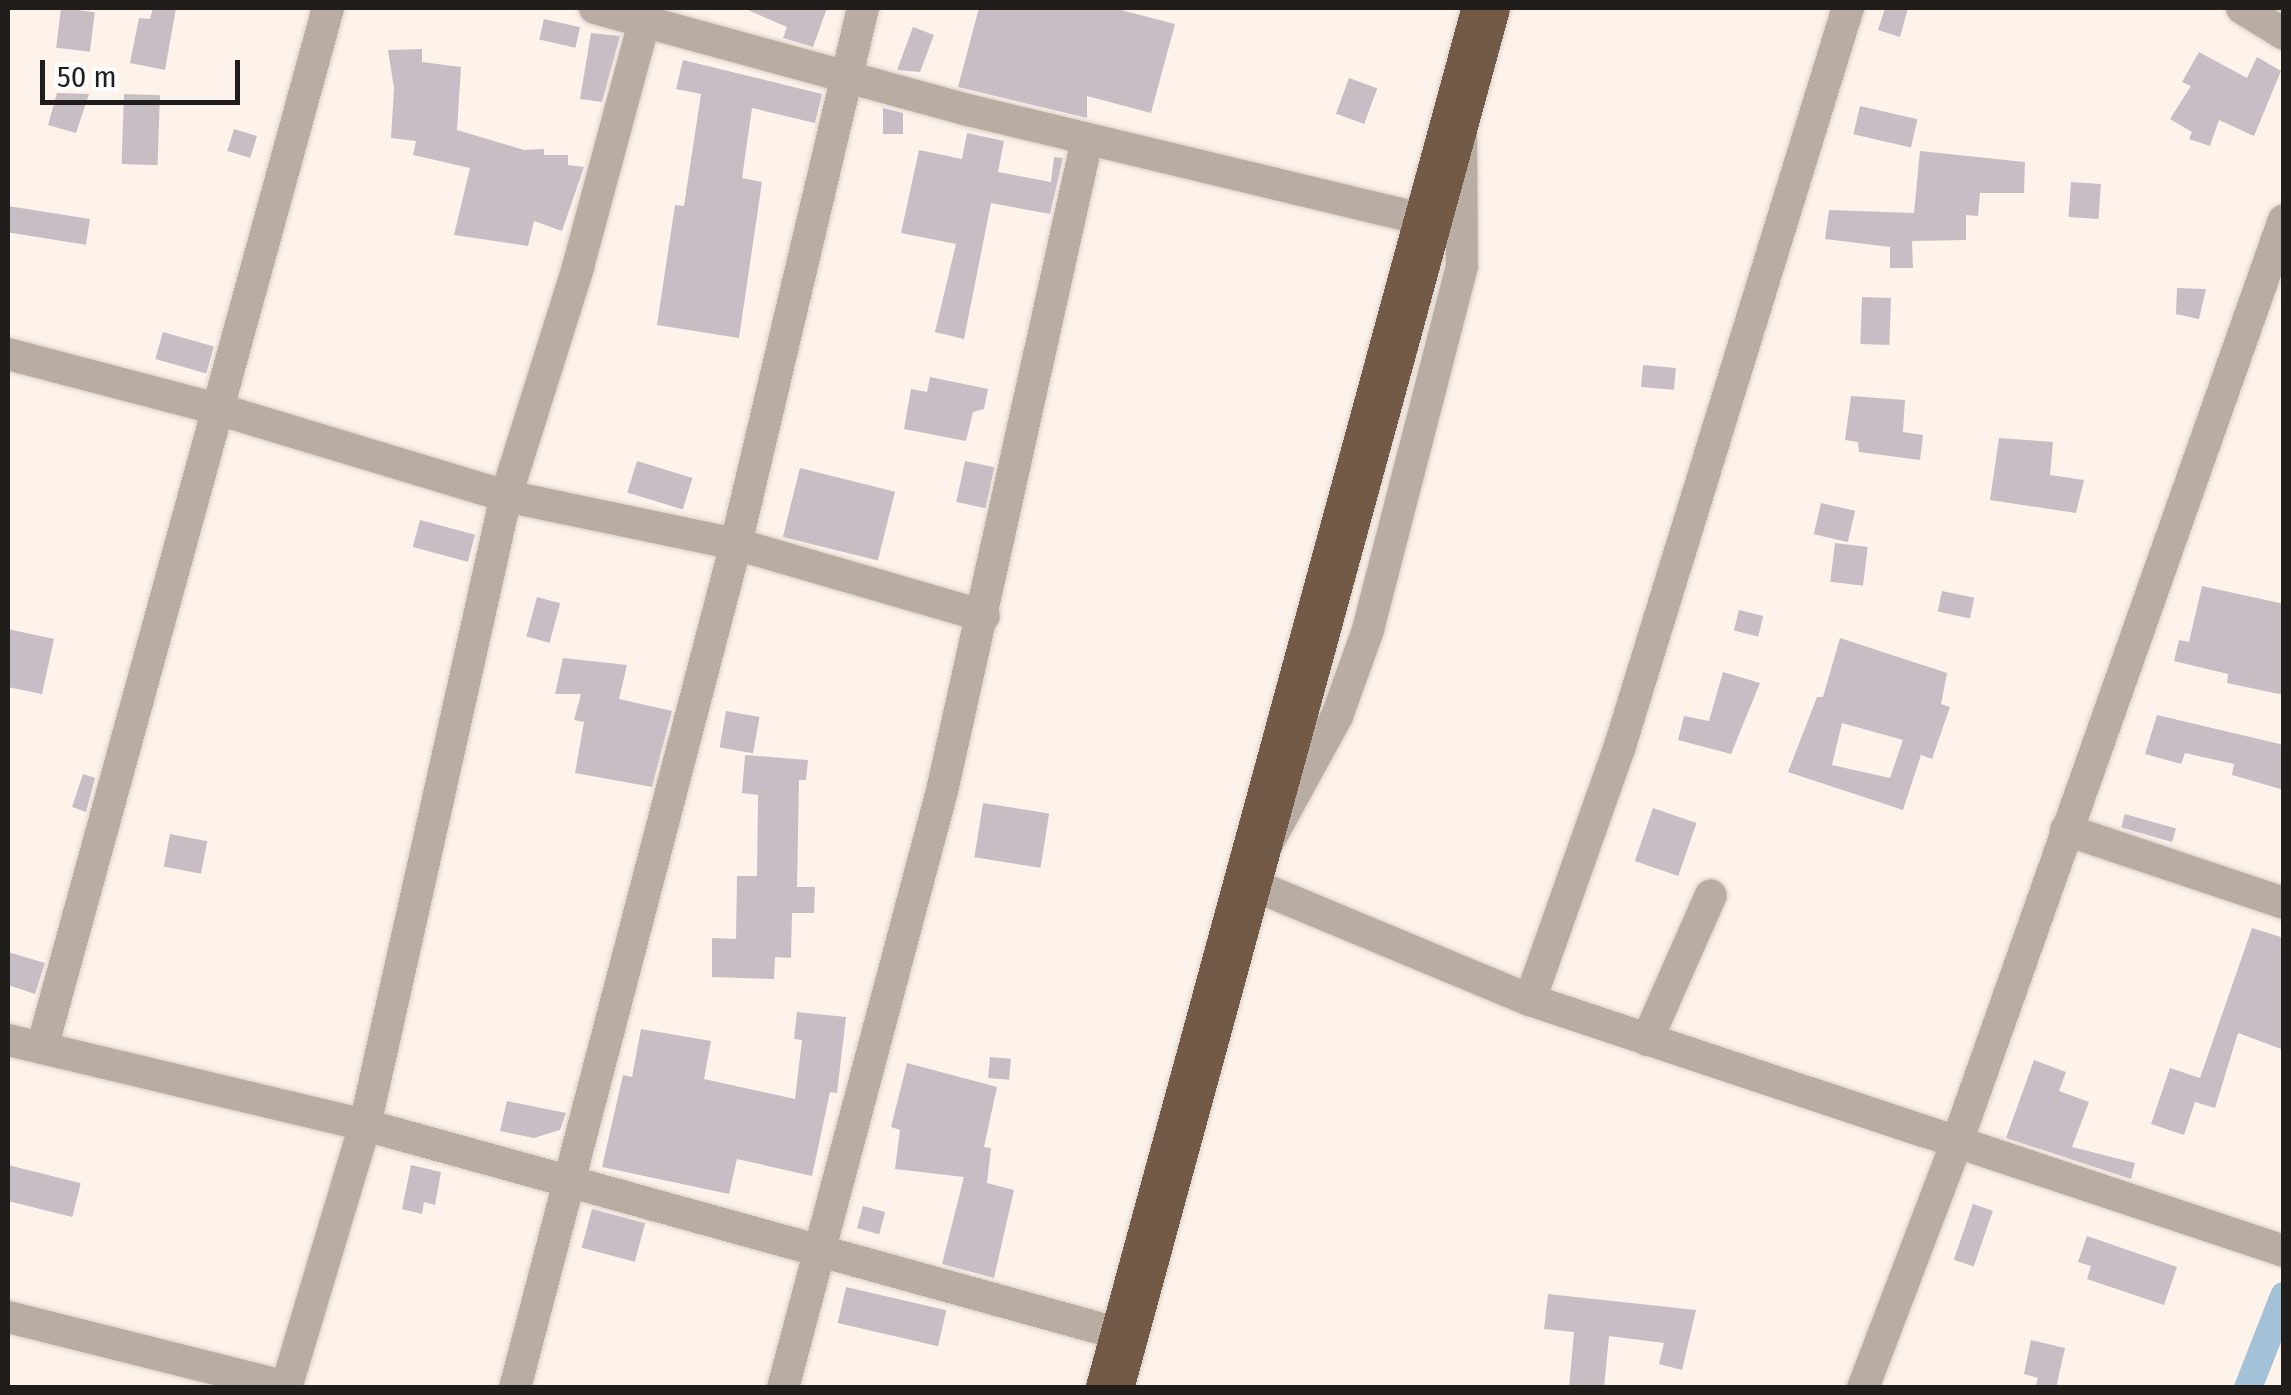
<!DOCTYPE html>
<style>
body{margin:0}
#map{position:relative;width:2291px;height:1395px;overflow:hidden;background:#fdf3eb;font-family:"Fira Sans Condensed",sans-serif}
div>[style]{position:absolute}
.canal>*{height:28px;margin:-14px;padding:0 14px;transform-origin:14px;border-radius:14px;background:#a3c2d7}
.building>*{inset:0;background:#c8bdc4;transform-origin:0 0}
.roads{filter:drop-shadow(0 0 2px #dad1ca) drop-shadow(0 0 2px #dad1ca)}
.minor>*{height:32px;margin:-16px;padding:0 16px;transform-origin:16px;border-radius:16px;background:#b9aca2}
.highway>*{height:48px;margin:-24px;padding:0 24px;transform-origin:24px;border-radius:24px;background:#735a46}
span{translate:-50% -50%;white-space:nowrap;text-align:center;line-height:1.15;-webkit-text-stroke:10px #fff;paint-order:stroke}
.frame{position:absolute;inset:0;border:10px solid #201d1a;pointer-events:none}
.scale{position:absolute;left:40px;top:60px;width:200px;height:45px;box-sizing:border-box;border:5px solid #201d1a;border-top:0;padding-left:12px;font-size:30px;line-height:35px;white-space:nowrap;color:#201d1a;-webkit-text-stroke:8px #fff;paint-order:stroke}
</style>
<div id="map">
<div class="canal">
<div style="left:2248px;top:1388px;width:99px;rotate:-68.6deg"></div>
</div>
<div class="building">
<div style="left:61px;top:8px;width:34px;height:40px;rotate:7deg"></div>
<div style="clip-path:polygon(153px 8px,176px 8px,165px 70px,130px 63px,139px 18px,150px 19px)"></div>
<div style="clip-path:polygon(743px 8px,827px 8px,813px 47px,783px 38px,787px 27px)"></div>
<div style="clip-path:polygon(979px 8px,1113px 8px,1175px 24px,1151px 113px,1087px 96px,1087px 118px,958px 87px)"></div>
<div style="clip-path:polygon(1885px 8px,1908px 8px,1900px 37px,1878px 30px)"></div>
<div style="left:544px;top:19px;width:37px;height:21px;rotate:13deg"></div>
<div style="clip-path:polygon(913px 27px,934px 35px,920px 72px,897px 70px)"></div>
<div style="clip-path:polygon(591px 33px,620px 36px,602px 102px,580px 99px)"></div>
<div style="clip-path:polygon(422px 49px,422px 62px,461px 67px,457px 130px,524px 150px,544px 149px,544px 155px,568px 155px,568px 165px,584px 167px,562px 231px,534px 221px,528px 246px,454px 235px,470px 168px,413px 155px,416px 141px,391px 138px,394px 88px,388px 50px)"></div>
<div style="clip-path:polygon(2199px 52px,2247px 78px,2257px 57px,2281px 71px,2254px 136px,2219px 120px,2210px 146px,2189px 139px,2192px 132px,2170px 119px,2191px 86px,2182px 82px)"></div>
<div style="clip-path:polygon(683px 60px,822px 94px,815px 123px,752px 108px,742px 178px,762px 182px,739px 338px,657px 325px,675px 205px,684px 206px,701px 94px,676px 89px)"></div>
<div style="left:1349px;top:78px;width:30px;height:38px;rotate:20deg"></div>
<div style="clip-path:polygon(57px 93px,89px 94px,76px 133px,48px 125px)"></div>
<div style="left:124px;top:94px;width:36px;height:70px;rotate:2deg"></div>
<div style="left:1860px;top:106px;width:59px;height:29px;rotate:13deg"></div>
<div style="clip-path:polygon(883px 108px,903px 113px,903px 134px,883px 134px)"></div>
<div style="left:234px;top:129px;width:24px;height:23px;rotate:17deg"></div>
<div style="clip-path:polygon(967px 133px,1004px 141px,998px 172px,1051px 182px,1054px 157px,1063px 158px,1050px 214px,991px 203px,964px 339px,935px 332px,956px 244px,901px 233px,919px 150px,962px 159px)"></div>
<div style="clip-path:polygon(1920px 151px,2025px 162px,2024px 193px,1980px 193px,1978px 216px,1966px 215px,1966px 240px,1912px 241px,1913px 268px,1890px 268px,1890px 247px,1825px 239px,1829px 210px,1914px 213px)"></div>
<div style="left:2071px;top:182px;width:30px;height:35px;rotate:4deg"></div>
<div style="left:8px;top:206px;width:83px;height:26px;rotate:9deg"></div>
<div style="clip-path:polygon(2177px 288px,2206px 289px,2199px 319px,2176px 314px)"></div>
<div style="left:1862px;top:297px;width:29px;height:47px;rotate:2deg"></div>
<div style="left:163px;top:332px;width:53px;height:28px;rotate:16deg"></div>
<div style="left:1643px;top:365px;width:33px;height:22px;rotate:5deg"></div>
<div style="clip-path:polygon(930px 377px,988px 389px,984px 409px,973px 412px,966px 441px,904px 429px,911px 389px,927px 392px)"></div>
<div style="clip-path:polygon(1851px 396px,1905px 400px,1903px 432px,1923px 435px,1920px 460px,1859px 452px,1858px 442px,1845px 440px)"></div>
<div style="clip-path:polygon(1999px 438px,2053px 442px,2050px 475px,2084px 480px,2076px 513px,1990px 500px)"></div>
<div style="left:637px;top:461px;width:58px;height:33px;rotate:17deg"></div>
<div style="left:965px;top:461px;width:30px;height:42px;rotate:12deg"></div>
<div style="left:800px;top:468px;width:98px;height:71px;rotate:14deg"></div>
<div style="left:1821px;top:503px;width:35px;height:32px;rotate:13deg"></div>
<div style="left:420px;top:520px;width:57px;height:28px;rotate:15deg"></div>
<div style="left:1835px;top:543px;width:33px;height:39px;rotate:7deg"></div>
<div style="clip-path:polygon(2202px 586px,2284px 604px,2284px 695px,2227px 683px,2228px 674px,2174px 661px,2179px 640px,2189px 642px)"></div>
<div style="left:1942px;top:591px;width:33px;height:21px;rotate:12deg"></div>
<div style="left:537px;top:597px;width:24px;height:41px;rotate:15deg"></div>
<div style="left:1739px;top:610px;width:25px;height:21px;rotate:14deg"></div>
<div style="clip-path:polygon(8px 629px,54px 639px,42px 694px,8px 687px)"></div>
<div style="clip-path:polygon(evenodd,1840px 638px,1947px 673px,1941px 704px,1950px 707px,1932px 759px,1921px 755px,1903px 810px,1788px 772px,1817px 697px,1823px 697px,1840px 638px,1842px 723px,1903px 740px,1890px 778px,1832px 765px,1842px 723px)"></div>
<div style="clip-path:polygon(563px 658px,627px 665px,619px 699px,672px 711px,652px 787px,575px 773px,584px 722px,574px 720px,581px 694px,555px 694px)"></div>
<div style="clip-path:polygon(1723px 672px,1760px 683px,1731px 754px,1678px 740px,1684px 716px,1709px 721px)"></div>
<div style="left:726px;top:711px;width:34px;height:37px;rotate:10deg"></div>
<div style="clip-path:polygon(2157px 715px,2284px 745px,2284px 790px,2232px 775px,2234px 764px,2185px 753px,2181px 764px,2145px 754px)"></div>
<div style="clip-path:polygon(745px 755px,808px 760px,806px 780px,799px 780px,797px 887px,815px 887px,814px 913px,792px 913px,791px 958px,775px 957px,774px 979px,712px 977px,712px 938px,736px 939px,737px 876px,757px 876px,758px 795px,742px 793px)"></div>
<div style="clip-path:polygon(83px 774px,95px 778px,86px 812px,72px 807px)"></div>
<div style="left:983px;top:803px;width:67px;height:55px;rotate:9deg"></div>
<div style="left:1653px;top:808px;width:46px;height:56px;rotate:19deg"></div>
<div style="left:2125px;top:814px;width:53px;height:14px;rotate:16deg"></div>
<div style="left:170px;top:834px;width:38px;height:33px;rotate:11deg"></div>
<div style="clip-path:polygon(2252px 928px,2284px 938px,2284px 1050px,2238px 1033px,2215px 1108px,2195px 1102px,2184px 1135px,2151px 1124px,2170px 1068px,2200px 1078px)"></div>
<div style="clip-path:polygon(8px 952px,45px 963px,35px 994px,8px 985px)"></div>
<div style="clip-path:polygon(797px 1012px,846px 1017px,837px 1093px,830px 1092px,812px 1176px,737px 1159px,729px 1194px,602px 1167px,623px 1075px,632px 1077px,641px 1029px,711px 1041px,704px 1079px,795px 1099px,802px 1040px,794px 1039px)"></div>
<div style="left:990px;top:1057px;width:21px;height:21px;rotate:5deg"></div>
<div style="clip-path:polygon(2034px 1060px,2066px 1072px,2059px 1091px,2089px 1102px,2072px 1147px,2135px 1163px,2131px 1179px,2006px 1138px)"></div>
<div style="clip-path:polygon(907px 1063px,997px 1087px,984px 1147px,991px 1148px,987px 1183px,1014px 1190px,994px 1278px,942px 1264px,964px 1177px,895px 1169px,900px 1130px,891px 1127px)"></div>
<div style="clip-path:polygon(507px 1101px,566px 1113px,560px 1130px,534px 1138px,500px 1131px)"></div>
<div style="left:8px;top:1165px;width:75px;height:35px;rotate:14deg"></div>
<div style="clip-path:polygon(411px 1165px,441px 1172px,435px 1205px,424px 1202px,422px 1214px,402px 1209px)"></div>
<div style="left:1973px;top:1204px;width:21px;height:59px;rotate:19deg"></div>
<div style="left:863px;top:1206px;width:23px;height:23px;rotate:15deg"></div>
<div style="left:592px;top:1209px;width:55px;height:40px;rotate:15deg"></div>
<div style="clip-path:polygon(2087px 1236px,2177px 1267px,2164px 1305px,2087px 1279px,2091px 1266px,2078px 1262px)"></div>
<div style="left:846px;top:1287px;width:103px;height:37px;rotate:13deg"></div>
<div style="clip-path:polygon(1548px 1294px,1696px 1310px,1682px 1370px,1659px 1364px,1664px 1343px,1609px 1336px,1604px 1388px,1569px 1388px,1574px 1332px,1544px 1329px)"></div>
<div style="clip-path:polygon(2031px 1340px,2065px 1348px,2056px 1388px,2035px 1388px,2038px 1378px,2024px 1374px)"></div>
</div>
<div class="roads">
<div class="minor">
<div style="left:595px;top:8px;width:387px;rotate:15.3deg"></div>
<div style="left:968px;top:110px;width:471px;rotate:13.5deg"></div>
<div style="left:2242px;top:8px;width:49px;rotate:31.8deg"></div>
<div style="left:1461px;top:134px;width:132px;rotate:89.6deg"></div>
<div style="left:1462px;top:266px;width:376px;rotate:104.5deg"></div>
<div style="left:1368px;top:630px;width:91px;rotate:109.8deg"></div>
<div style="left:1337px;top:716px;width:189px;rotate:118.7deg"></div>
<div style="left:1246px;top:882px;width:308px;rotate:22.6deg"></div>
<div style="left:1530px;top:1000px;width:795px;rotate:18.41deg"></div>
<div style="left:8px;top:354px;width:220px;rotate:14.7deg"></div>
<div style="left:221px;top:410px;width:298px;rotate:16.8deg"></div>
<div style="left:506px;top:496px;width:235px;rotate:11.8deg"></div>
<div style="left:736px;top:544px;width:258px;rotate:16.2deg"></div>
<div style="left:2066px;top:830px;width:230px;rotate:18.5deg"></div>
<div style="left:1530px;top:1000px;width:266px;rotate:-70.5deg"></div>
<div style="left:1619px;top:749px;width:776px;rotate:-72.83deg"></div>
<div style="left:8px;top:1040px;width:367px;rotate:13.4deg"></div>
<div style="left:365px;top:1125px;width:788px;rotate:15.47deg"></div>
<div style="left:1647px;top:1040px;width:158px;rotate:-66.2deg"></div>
<div style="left:42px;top:1048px;width:1079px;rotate:-74.62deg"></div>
<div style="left:8px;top:1317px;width:287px;rotate:14.1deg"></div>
<div style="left:286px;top:1388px;width:275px;rotate:-73.3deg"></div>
<div style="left:365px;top:1125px;width:645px;rotate:-77.37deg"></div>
<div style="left:506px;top:496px;width:240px;rotate:-72.5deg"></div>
<div style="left:578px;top:267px;width:268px;rotate:-74.9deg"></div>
<div style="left:515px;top:1388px;width:872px;rotate:-75.33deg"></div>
<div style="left:736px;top:544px;width:551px;rotate:-76.67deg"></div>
<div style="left:783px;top:1388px;width:618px;rotate:-75.09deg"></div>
<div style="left:942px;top:791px;width:667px;rotate:-77.44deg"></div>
<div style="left:1863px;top:1388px;width:260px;rotate:-69.1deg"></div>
<div style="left:1956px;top:1145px;width:981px;rotate:-70.48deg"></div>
</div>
<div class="highway">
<div style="left:1110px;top:1388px;width:1430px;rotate:-74.76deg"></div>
</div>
</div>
<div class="frame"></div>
<div class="scale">50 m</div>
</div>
